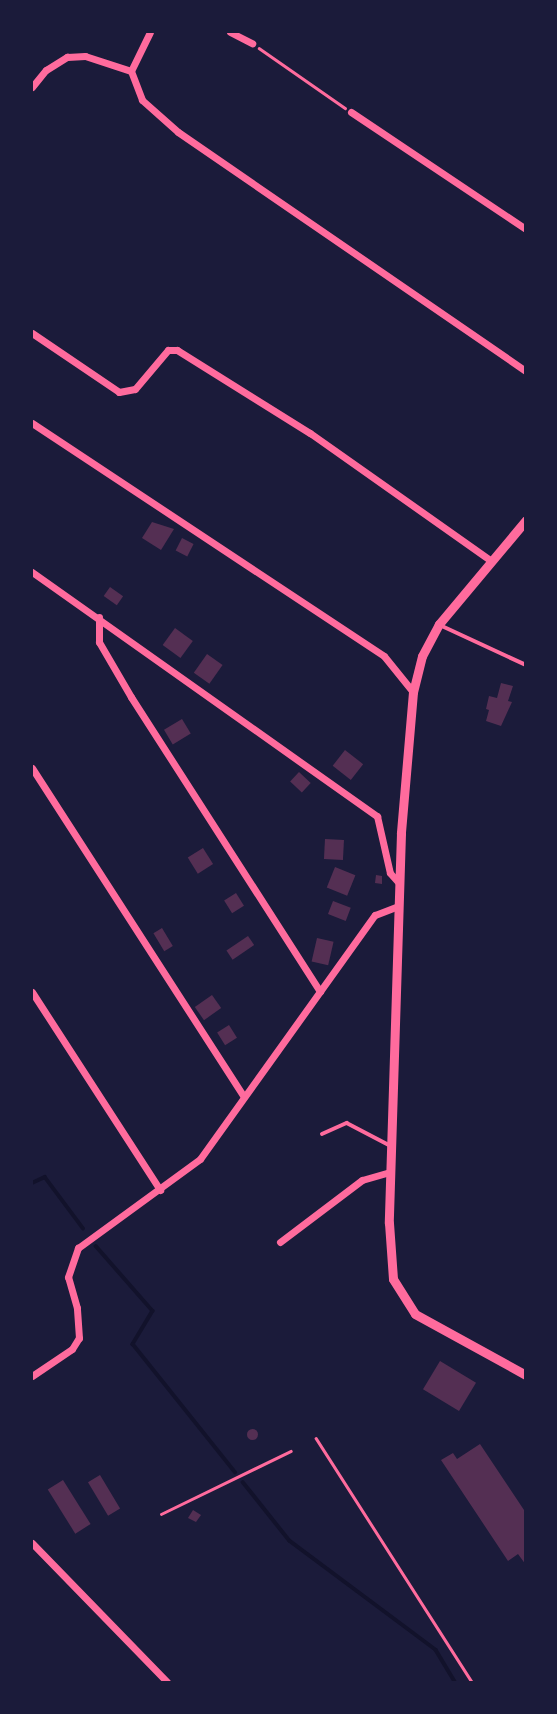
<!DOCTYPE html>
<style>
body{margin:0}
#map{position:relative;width:557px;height:1714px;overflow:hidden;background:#1b1b3a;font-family:Commissioner,sans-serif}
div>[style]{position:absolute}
.stream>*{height:3.5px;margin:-1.75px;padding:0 1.75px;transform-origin:1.75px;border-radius:1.75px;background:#12122b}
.building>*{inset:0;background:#542f53;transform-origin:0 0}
.round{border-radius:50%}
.path>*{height:2.5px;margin:-1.25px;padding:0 1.25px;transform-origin:1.25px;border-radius:1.25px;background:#ff6b9d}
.service>*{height:3.5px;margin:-1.75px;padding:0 1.75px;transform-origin:1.75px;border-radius:1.75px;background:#ff6b9d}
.minor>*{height:7px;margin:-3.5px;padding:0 3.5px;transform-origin:3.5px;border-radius:3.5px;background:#ff6b9d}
.tertiary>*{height:9px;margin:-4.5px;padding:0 4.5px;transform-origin:4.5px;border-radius:4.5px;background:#ff6b9d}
span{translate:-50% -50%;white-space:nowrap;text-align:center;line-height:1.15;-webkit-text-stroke:5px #1b1b3a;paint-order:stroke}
.frame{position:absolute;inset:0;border:33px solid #1b1b3a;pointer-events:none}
</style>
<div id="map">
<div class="stream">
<div style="left:32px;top:1183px;width:14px;rotate:-25deg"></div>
<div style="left:45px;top:1177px;width:64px;rotate:53.3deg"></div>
<div style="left:96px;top:1246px;width:86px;rotate:48.8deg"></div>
<div style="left:153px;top:1311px;width:39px;rotate:121deg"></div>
<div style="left:133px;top:1344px;width:164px;rotate:51.4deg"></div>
<div style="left:243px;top:1482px;width:75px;rotate:51.5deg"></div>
<div style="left:290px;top:1541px;width:182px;rotate:36.7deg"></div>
<div style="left:436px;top:1650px;width:37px;rotate:59deg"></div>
</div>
<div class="building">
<div style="clip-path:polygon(152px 522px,174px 529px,161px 550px,142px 538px)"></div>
<div style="left:182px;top:538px;width:13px;height:14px;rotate:27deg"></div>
<div style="left:110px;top:587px;width:16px;height:11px;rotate:35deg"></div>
<div style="left:175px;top:628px;width:22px;height:21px;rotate:36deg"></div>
<div style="left:207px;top:654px;width:19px;height:23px;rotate:35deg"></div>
<div style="clip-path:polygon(501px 683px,513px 686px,508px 701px,512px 702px,501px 726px,486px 721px,489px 710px,486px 709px,489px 696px,497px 698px)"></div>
<div style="left:182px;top:719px;width:17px;height:21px;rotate:59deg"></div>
<div style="left:345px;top:750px;width:23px;height:20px;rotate:38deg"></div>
<div style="left:299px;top:772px;width:16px;height:13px;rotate:43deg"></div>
<div style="left:325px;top:839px;width:19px;height:20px;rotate:3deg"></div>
<div style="left:203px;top:848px;width:19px;height:18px;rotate:58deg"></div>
<div style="left:335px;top:867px;width:22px;height:22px;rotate:22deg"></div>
<div style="clip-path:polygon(376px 875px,382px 876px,382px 884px,375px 883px)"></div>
<div style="left:236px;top:893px;width:15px;height:14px;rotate:58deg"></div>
<div style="left:333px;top:901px;width:19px;height:14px;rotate:21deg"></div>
<div style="left:162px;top:928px;width:21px;height:10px;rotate:59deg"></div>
<div style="left:248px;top:936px;width:11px;height:26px;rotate:56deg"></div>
<div style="left:317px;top:938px;width:17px;height:24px;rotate:13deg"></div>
<div style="left:212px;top:995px;width:16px;height:21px;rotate:55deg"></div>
<div style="left:229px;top:1025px;width:15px;height:14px;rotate:58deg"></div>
<div style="left:440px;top:1361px;width:42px;height:33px;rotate:31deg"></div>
<div class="round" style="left:246.5px;top:1428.5px;width:11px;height:11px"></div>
<div style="clip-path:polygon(480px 1444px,526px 1513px,526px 1565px,518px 1554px,508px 1561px,441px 1460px,453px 1453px,457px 1459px)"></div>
<div style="left:100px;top:1475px;width:39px;height:14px;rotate:59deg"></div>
<div style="left:63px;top:1480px;width:52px;height:18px;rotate:58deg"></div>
<div style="clip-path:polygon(193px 1510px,201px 1515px,196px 1522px,188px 1518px)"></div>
</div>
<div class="path">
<div style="left:259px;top:48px;width:105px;rotate:34.9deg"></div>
<div style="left:316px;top:1438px;width:290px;rotate:57.4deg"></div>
<div style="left:161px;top:1514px;width:144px;rotate:-25.9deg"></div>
</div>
<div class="service">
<div style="left:440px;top:625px;width:95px;rotate:24.9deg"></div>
<div style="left:322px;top:1134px;width:27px;rotate:-24deg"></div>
<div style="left:347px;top:1123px;width:47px;rotate:27.6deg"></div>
</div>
<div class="minor">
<div style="left:230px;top:32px;width:25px;rotate:27deg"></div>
<div style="left:131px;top:71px;width:31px;rotate:69deg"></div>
<div style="left:142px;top:100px;width:48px;rotate:41.6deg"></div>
<div style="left:178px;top:132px;width:422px;rotate:34.5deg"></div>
<div style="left:131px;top:71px;width:43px;rotate:-64deg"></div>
<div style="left:32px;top:87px;width:22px;rotate:-51deg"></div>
<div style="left:46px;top:70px;width:25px;rotate:-32deg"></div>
<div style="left:67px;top:57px;width:18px;rotate:-3deg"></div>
<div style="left:85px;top:56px;width:48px;rotate:18.1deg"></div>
<div style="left:351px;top:112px;width:211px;rotate:33.8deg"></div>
<div style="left:32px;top:333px;width:105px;rotate:34.1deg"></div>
<div style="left:119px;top:392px;width:16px;rotate:-11deg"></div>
<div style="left:135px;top:389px;width:51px;rotate:-49.8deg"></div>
<div style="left:168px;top:350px;width:9px"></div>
<div style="left:177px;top:350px;width:157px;rotate:32deg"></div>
<div style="left:310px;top:433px;width:220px;rotate:35.2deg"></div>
<div style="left:32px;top:423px;width:422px;rotate:33.5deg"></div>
<div style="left:384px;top:656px;width:46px;rotate:51.1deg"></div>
<div style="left:32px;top:572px;width:423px;rotate:35.3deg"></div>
<div style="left:377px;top:816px;width:58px;rotate:77.2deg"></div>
<div style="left:390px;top:873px;width:12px;rotate:48deg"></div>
<div style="left:99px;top:617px;width:25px;rotate:90deg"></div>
<div style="left:99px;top:642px;width:64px;rotate:59.8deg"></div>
<div style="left:131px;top:697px;width:350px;rotate:57.3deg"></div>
<div style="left:32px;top:768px;width:391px;rotate:57.2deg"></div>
<div style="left:32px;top:992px;width:236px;rotate:57.1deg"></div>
<div style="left:280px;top:1242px;width:103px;rotate:-37.1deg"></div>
<div style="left:362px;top:1180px;width:29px;rotate:-16deg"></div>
<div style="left:32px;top:1376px;width:48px;rotate:-34deg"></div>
<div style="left:72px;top:1349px;width:13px;rotate:-58deg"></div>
<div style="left:79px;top:1338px;width:30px;rotate:-94deg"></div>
<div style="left:77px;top:1308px;width:32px;rotate:-106deg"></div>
<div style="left:68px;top:1277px;width:31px;rotate:-71deg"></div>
<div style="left:78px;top:1248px;width:151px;rotate:-36.1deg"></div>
<div style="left:200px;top:1159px;width:300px;rotate:-54.4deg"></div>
<div style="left:375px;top:915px;width:25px;rotate:-21deg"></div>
<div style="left:32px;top:1543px;width:194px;rotate:45.8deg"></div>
</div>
<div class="tertiary">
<div style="left:526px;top:520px;width:136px;rotate:129.9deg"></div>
<div style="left:439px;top:624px;width:36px;rotate:118deg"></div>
<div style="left:422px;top:656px;width:37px;rotate:104deg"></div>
<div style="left:413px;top:692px;width:142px;rotate:94.9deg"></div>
<div style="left:401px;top:833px;width:390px;rotate:91.8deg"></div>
<div style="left:389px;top:1223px;width:56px;rotate:85.9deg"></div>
<div style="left:393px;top:1279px;width:41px;rotate:57.8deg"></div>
<div style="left:415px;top:1314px;width:127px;rotate:28.8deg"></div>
</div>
<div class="frame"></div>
</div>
